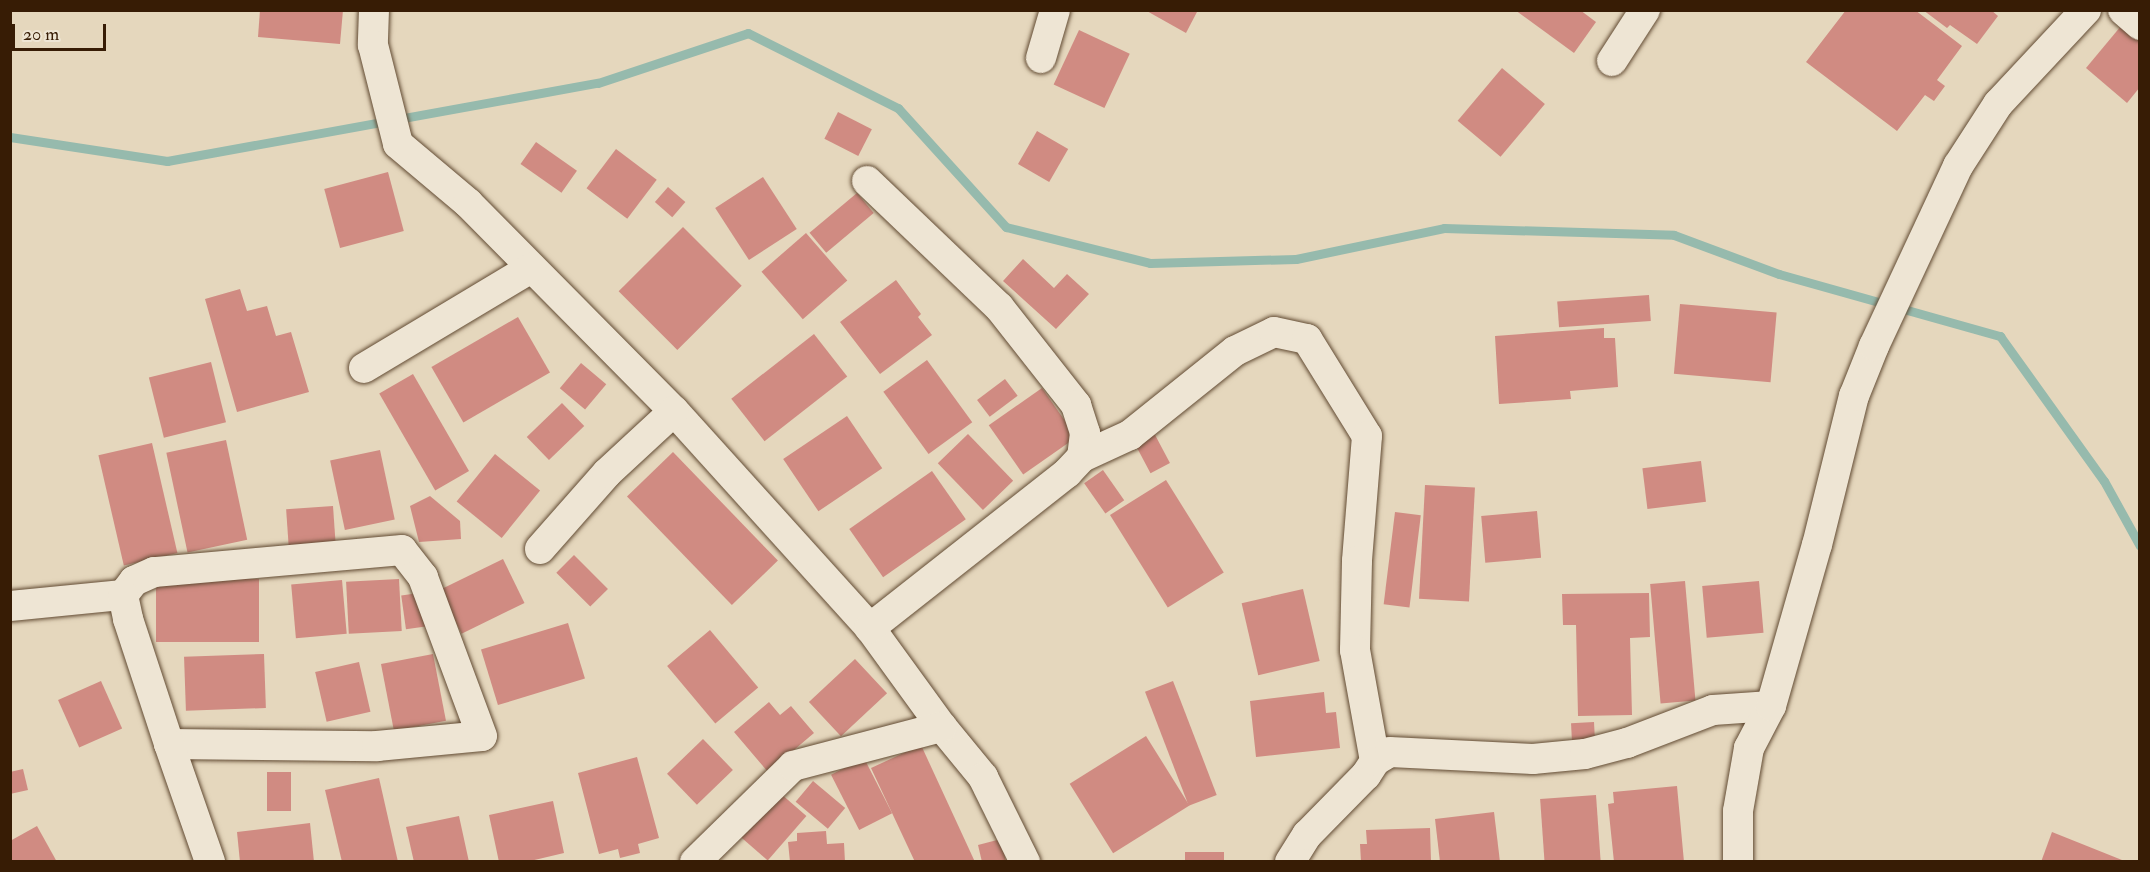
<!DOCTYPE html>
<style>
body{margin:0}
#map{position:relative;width:2150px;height:872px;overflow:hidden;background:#e5d7bd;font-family:"IM FELL Double Pica",serif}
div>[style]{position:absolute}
.stream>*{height:9px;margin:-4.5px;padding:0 4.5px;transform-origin:4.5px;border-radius:4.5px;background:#96baad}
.building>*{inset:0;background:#d08b82;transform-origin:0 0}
.roads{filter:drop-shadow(0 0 2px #624b33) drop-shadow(0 0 2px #624b33)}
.minor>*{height:30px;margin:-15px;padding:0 15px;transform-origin:15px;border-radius:15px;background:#eee5d4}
span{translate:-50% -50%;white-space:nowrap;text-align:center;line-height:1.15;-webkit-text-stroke:4.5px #eee5d4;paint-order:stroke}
.frame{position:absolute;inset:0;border:12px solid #371c05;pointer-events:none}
.scale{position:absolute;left:12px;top:24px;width:94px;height:27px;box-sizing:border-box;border:3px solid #371c05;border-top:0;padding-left:8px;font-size:18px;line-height:21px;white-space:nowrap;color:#371c05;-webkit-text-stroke:4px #eee5d4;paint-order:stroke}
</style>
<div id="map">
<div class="stream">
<div style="left:10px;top:137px;width:159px;rotate:8.7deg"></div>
<div style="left:167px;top:161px;width:438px;rotate:-10.3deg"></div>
<div style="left:598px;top:83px;width:158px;rotate:-18.4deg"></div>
<div style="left:748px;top:33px;width:168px;rotate:26.6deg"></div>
<div style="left:898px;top:108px;width:161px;rotate:47.8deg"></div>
<div style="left:1006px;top:227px;width:148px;rotate:14deg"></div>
<div style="left:1150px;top:263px;width:146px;rotate:-1.6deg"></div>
<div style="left:1296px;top:259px;width:151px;rotate:-11.8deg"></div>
<div style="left:1444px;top:228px;width:230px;rotate:1.7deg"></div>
<div style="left:1674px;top:235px;width:112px;rotate:20.4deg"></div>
<div style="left:1779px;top:274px;width:230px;rotate:15.7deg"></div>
<div style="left:2000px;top:336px;width:178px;rotate:54.4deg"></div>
<div style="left:2104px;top:481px;width:74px;rotate:61deg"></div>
</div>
<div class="building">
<div style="clip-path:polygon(260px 10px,343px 10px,340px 44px,258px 37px)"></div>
<div style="clip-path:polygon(1145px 10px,1198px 10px,1186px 33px)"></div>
<div style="clip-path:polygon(1515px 10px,1580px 10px,1596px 22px,1574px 53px)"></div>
<div style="clip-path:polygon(1846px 10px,1915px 10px,1962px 46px,1937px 80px,1945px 86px,1934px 101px,1925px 95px,1897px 131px,1806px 62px)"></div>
<div style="clip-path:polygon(1923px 10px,1991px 10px,1998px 16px,1977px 44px,1950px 25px,1947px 28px)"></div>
<div style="clip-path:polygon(2121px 26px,2140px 42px,2140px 87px,2127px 103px,2086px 68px)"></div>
<div style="left:1079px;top:30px;width:56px;height:60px;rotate:25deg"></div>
<div style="left:1502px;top:68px;width:56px;height:69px;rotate:40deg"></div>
<div style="left:838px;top:112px;width:38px;height:30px;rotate:27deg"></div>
<div style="left:1037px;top:131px;width:36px;height:38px;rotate:30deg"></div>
<div style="left:536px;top:142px;width:50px;height:27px;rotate:35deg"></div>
<div style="left:616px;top:149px;width:51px;height:49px;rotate:37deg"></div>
<div style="left:388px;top:172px;width:61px;height:66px;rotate:75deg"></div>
<div style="left:763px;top:177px;width:62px;height:57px;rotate:57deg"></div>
<div style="left:668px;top:187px;width:23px;height:20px;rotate:41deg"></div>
<div style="left:857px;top:193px;width:26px;height:62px;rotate:50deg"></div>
<div style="left:683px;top:227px;width:83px;height:91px;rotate:45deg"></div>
<div style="left:806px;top:233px;width:63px;height:59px;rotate:49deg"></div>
<div style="clip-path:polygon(1023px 259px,1054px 288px,1067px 274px,1089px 294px,1056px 329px,1003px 281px)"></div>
<div style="clip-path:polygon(896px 280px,921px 314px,918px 317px,932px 335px,880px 374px,840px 322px)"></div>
<div style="clip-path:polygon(240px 289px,247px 311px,267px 306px,276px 336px,291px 332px,309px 392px,237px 412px,205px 299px)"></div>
<div style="left:1649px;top:295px;width:26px;height:92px;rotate:86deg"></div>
<div style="left:1680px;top:304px;width:97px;height:70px;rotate:5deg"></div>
<div style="left:518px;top:317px;width:64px;height:100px;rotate:60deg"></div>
<div style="clip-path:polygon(1604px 328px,1604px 338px,1615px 338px,1618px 387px,1570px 391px,1571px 399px,1499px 404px,1495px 336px)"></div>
<div style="left:814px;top:334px;width:54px;height:105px;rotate:52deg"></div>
<div style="left:927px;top:360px;width:77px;height:54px;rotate:54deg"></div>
<div style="left:211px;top:362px;width:62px;height:64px;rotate:76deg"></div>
<div style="left:581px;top:363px;width:33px;height:33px;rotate:40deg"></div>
<div style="left:413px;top:374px;width:112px;height:39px;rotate:60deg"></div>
<div style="left:1005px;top:379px;width:21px;height:35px;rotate:53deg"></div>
<div style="left:1042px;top:388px;width:60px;height:65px;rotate:55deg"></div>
<div style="left:562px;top:403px;width:32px;height:49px;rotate:46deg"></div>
<div style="left:847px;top:416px;width:63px;height:77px;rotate:56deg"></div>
<div style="left:1154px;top:433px;width:34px;height:22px;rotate:62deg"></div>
<div style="left:968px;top:434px;width:65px;height:42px;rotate:46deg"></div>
<div style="left:226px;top:440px;width:102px;height:61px;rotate:78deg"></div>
<div style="left:152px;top:443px;width:113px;height:55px;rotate:77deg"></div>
<div style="left:380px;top:450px;width:71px;height:51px;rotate:78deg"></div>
<div style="left:673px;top:452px;width:151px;height:64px;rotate:46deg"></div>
<div style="left:495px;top:454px;width:58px;height:61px;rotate:39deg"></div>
<div style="left:1701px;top:461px;width:41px;height:59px;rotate:83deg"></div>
<div style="left:1103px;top:470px;width:37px;height:23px;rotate:55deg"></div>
<div style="left:932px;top:471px;width:59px;height:101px;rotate:55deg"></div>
<div style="left:1166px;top:480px;width:109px;height:66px;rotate:58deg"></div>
<div style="left:1425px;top:485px;width:50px;height:114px;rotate:3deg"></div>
<div style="clip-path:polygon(430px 496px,460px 521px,461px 539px,419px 542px,410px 506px)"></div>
<div style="left:333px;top:506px;width:39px;height:47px;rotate:86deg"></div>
<div style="left:1537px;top:511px;width:47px;height:56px;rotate:85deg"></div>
<div style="left:1395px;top:512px;width:26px;height:93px;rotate:7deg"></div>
<div style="left:574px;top:555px;width:48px;height:25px;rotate:45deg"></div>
<div style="left:503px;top:559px;width:49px;height:70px;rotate:64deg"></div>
<div style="left:259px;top:579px;width:63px;height:103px;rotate:90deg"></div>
<div style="left:399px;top:579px;width:52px;height:53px;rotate:87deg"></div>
<div style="left:342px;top:580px;width:54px;height:51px;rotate:85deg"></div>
<div style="left:1685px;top:581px;width:120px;height:35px;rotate:85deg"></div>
<div style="left:1759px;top:581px;width:52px;height:57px;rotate:85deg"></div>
<div style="left:1303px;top:589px;width:74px;height:63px;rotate:77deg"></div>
<div style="left:426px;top:592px;width:34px;height:25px;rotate:82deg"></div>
<div style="clip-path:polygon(1649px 593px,1650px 637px,1630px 638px,1632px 715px,1578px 716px,1576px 625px,1563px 625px,1562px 594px)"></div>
<div style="left:568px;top:623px;width:58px;height:91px;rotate:73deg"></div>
<div style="left:710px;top:630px;width:75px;height:56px;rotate:50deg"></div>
<div style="left:264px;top:654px;width:54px;height:80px;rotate:88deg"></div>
<div style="left:433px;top:654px;width:68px;height:53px;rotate:79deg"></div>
<div style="left:855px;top:659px;width:47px;height:63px;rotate:47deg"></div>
<div style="left:359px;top:662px;width:51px;height:45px;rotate:77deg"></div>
<div style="left:101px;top:681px;width:52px;height:47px;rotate:66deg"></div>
<div style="left:1173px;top:681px;width:122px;height:30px;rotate:69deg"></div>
<div style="clip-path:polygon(1324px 692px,1326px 713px,1336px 712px,1340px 748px,1256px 757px,1250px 701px)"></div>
<div style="clip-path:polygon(769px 702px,780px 715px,791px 706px,814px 733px,768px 772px,734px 732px)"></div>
<div style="left:1594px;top:722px;width:19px;height:23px;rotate:87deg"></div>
<div style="left:1146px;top:736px;width:82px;height:90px;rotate:58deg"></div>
<div style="left:703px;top:739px;width:43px;height:50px;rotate:46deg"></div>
<div style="clip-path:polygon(921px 745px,975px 862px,915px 862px,871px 768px)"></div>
<div style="clip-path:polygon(637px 757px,659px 838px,638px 844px,640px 853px,620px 858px,618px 849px,599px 854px,578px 773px)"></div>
<div style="left:864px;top:758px;width:62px;height:37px;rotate:63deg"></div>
<div style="clip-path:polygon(23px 769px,28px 790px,10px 794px,10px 772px)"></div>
<div style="left:291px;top:772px;width:39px;height:24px;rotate:90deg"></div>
<div style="clip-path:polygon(379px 778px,398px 862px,342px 862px,325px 790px)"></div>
<div style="left:813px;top:781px;width:42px;height:27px;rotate:40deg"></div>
<div style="clip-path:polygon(1677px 786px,1684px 862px,1614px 862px,1608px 804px,1614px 803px,1613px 792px)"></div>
<div style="left:780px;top:793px;width:35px;height:59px;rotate:41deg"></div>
<div style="left:1596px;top:795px;width:67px;height:56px;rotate:86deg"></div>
<div style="clip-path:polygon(553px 801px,564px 853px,526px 862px,499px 862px,489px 815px)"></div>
<div style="clip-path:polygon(1494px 812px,1500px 862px,1440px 862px,1435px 819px)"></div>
<div style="clip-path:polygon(459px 816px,469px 862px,414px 862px,406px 827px)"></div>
<div style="clip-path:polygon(310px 823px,314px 862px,240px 862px,237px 832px)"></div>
<div style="clip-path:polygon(37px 826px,57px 862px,10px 862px,10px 841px)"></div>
<div style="clip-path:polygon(1430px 828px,1431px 862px,1361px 862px,1360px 844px,1367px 844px,1366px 830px)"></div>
<div style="clip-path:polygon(826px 831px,827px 844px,844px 843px,845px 862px,790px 862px,788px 842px,797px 841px,797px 833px)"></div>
<div style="clip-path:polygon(2052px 832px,2122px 860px,2121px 862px,2041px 862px)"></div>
<div style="clip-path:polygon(1001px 839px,1006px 862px,982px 862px,978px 845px)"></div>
<div style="left:1224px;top:852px;width:10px;height:39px;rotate:90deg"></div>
</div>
<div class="roads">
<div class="minor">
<div style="left:374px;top:10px;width:35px;rotate:92deg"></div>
<div style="left:373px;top:45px;width:102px;rotate:75.8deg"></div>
<div style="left:398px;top:144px;width:92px;rotate:40.1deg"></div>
<div style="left:468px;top:203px;width:293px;rotate:45.3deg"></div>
<div style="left:674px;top:411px;width:292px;rotate:47.9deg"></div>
<div style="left:870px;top:628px;width:122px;rotate:54deg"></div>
<div style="left:942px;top:727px;width:65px;rotate:50.6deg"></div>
<div style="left:983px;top:777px;width:95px;rotate:63.7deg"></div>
<div style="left:2123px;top:10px;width:23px;rotate:41deg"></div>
<div style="left:1041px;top:58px;width:50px;rotate:-73.7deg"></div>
<div style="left:1612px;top:61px;width:61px;rotate:-57.1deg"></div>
<div style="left:867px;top:181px;width:182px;rotate:43.7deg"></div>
<div style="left:999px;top:307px;width:125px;rotate:51.8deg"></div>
<div style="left:1076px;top:405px;width:29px;rotate:72deg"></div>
<div style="left:1085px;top:433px;width:24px;rotate:97deg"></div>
<div style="left:1082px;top:457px;width:22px;rotate:133deg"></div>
<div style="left:1067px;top:473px;width:251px;rotate:141.8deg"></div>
<div style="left:364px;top:368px;width:195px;rotate:-30.9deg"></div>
<div style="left:1082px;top:457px;width:53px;rotate:-24.6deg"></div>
<div style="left:1130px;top:435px;width:134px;rotate:-38.7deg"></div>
<div style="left:1235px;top:351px;width:43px;rotate:-26deg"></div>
<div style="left:1274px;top:332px;width:34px;rotate:12deg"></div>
<div style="left:1307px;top:339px;width:114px;rotate:58.3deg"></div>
<div style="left:1367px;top:436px;width:125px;rotate:94.6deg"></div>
<div style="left:1357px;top:561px;width:89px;rotate:91.3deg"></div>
<div style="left:1355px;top:650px;width:113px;rotate:79.8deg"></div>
<div style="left:540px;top:549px;width:101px;rotate:-48.6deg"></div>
<div style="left:607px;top:473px;width:91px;rotate:-42.8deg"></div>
<div style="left:10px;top:606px;width:114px;rotate:-5.6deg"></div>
<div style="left:169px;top:744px;width:208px;rotate:0.6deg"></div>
<div style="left:377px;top:746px;width:105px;rotate:-5.4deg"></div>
<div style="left:482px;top:736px;width:170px;rotate:-110.4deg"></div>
<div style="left:423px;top:577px;width:34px;rotate:-128deg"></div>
<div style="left:402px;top:550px;width:249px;rotate:174.9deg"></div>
<div style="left:154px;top:572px;width:22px;rotate:156deg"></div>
<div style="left:134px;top:581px;width:18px;rotate:128deg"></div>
<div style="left:123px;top:595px;width:25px;rotate:78deg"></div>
<div style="left:128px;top:619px;width:132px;rotate:71.8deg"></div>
<div style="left:169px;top:744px;width:125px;rotate:70.8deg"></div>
<div style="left:695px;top:862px;width:137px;rotate:-44.4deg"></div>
<div style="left:793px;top:766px;width:154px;rotate:-14.7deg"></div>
<div style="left:1290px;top:862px;width:32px;rotate:-58deg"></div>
<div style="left:1307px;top:835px;width:84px;rotate:-45.5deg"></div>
<div style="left:1366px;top:775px;width:17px;rotate:-57deg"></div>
<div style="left:1375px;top:761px;width:17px;rotate:-31deg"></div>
<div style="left:1390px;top:752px;width:143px;rotate:2.8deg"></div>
<div style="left:1533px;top:759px;width:52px;rotate:-5.5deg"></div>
<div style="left:1585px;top:754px;width:43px;rotate:-14.7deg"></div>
<div style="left:1627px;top:743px;width:92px;rotate:-21deg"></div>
<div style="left:1713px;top:710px;width:58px;rotate:-3.9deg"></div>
<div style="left:1738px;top:862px;width:51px;rotate:-90deg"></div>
<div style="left:1738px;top:811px;width:64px;rotate:-80.1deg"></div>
<div style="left:1749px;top:748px;width:47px;rotate:-62.4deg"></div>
<div style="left:1771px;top:706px;width:167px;rotate:-74.1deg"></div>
<div style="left:1817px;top:545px;width:154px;rotate:-76.1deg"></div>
<div style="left:1854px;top:396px;width:54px;rotate:-68.2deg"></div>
<div style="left:1874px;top:346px;width:199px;rotate:-65deg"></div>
<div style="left:1958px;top:166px;width:74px;rotate:-57.2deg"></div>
<div style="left:1998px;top:104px;width:129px;rotate:-46.9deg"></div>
</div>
</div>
<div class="frame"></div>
<div class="scale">20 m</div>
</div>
